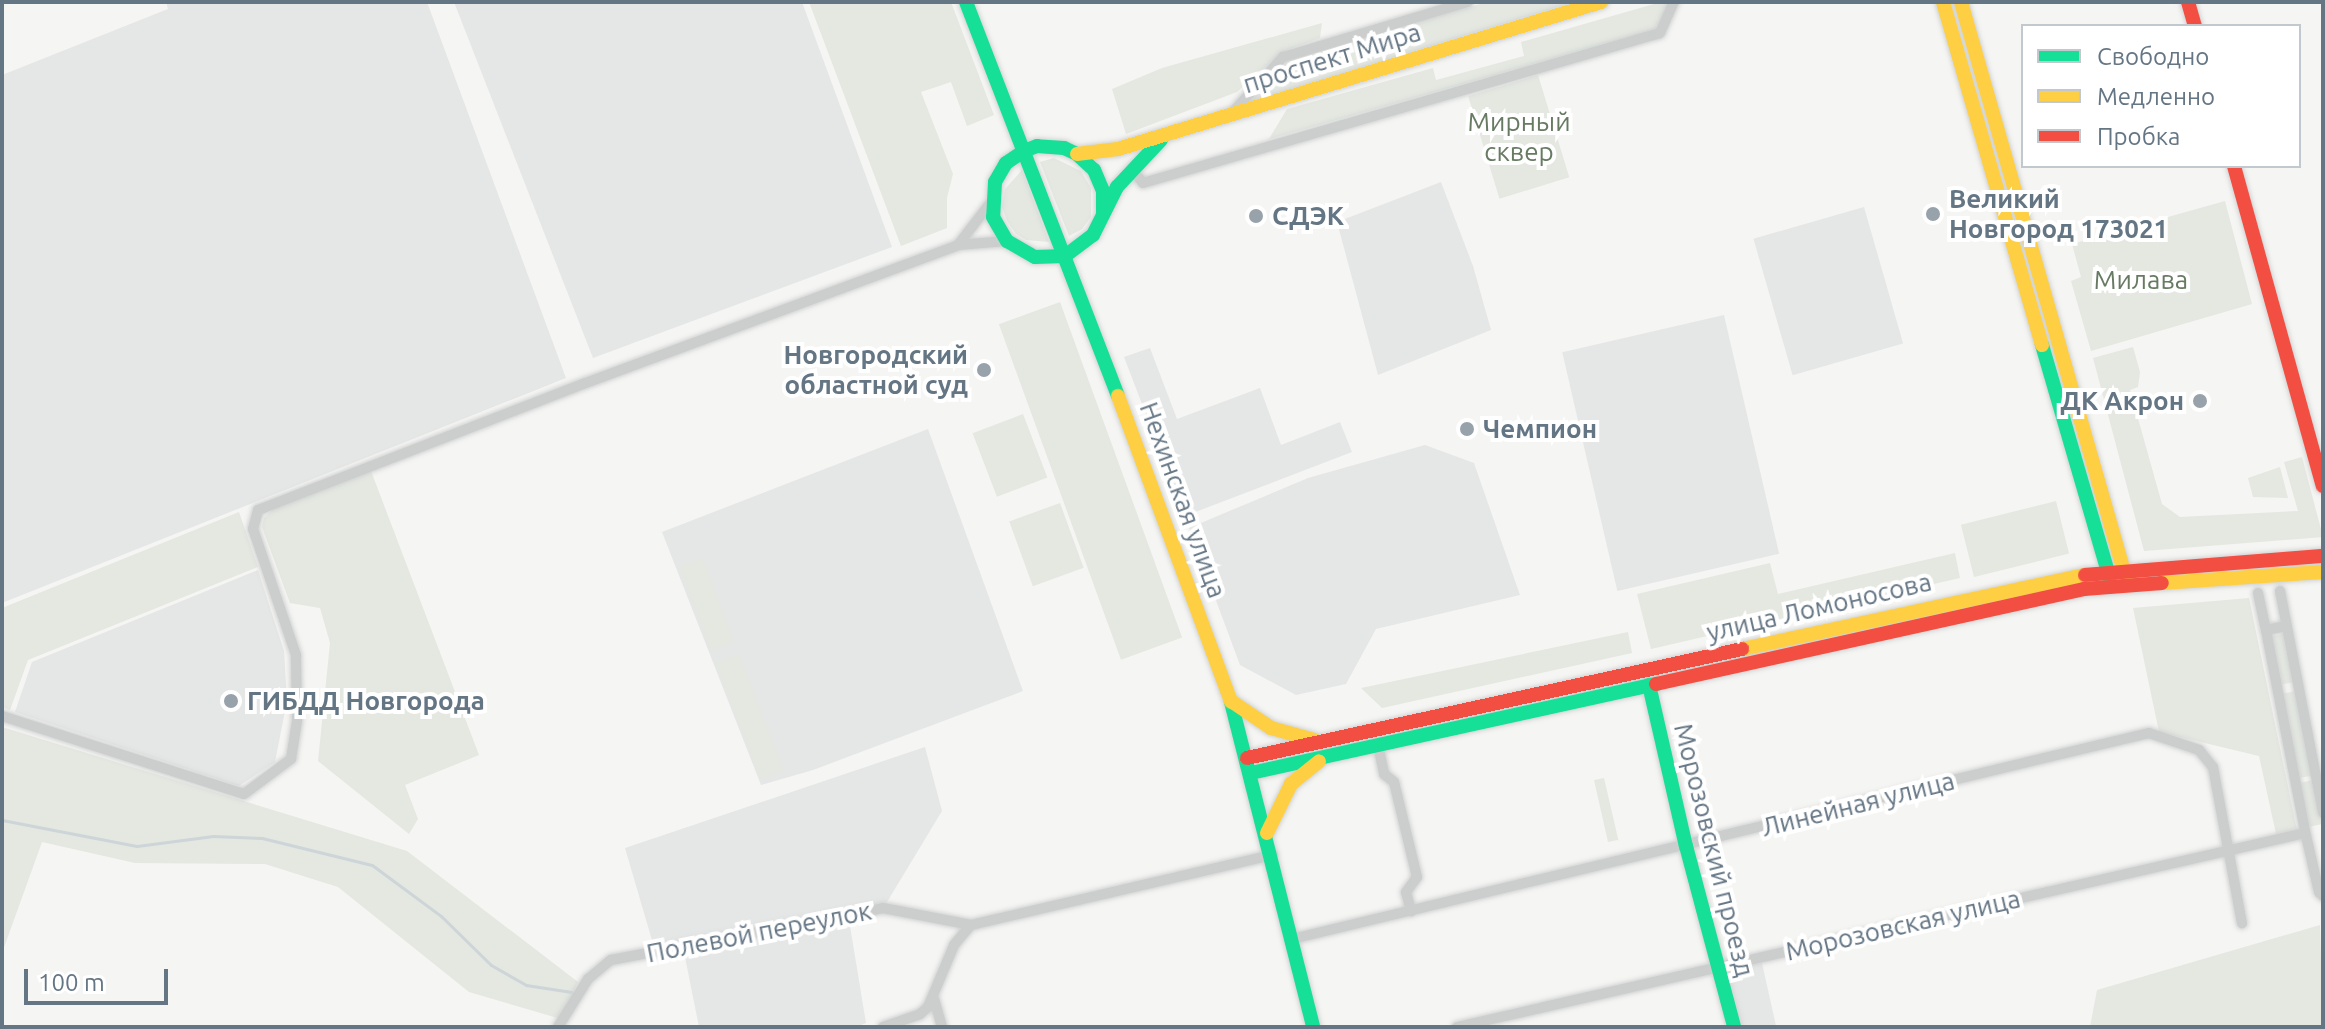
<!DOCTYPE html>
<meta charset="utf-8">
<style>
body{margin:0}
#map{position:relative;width:2325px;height:1029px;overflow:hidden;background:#f5f5f3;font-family:Ubuntu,sans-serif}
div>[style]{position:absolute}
.built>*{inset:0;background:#e5e7e6;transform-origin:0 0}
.green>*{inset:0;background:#e4e8e1;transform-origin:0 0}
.stream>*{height:3px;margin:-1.5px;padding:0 1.5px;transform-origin:1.5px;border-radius:1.5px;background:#cdd5d8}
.roads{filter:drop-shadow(0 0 2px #d1d3d3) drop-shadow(0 0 2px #d1d3d3)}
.street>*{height:10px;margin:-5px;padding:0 5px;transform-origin:5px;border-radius:5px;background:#cccece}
.fast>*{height:14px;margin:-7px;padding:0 7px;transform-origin:7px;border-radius:7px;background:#16e098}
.slow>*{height:14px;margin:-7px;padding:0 7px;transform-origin:7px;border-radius:7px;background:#ffcf43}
.jam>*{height:14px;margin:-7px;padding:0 7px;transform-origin:7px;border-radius:7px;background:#f24e42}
.dots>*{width:22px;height:22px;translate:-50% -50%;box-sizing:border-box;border:4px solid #fff;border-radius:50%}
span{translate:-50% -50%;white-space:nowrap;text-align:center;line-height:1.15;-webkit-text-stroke:8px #fff;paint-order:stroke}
.street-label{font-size:26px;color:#647584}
.park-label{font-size:26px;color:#677b63}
.poi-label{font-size:26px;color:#647584;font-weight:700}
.left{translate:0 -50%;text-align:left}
.right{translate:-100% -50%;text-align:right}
.frame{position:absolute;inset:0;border:4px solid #647584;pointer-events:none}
.legend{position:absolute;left:2021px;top:24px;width:280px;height:144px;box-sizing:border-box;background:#fff;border:2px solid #c1c8ce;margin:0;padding:10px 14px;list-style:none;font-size:24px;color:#647584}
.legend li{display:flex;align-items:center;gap:16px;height:40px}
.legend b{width:40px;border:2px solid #c1c8ce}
.scale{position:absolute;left:24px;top:969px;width:144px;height:36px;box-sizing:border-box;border:4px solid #647584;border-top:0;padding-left:10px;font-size:24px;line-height:28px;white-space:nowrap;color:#647584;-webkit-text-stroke:6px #fff;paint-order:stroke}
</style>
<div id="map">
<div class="built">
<div style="clip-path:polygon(166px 2px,427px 2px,566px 378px,2px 603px,2px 75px,168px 9px)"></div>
<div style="clip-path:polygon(454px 2px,802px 2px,892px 247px,593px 358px)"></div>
<div style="clip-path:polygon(1441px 182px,1473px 266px,1491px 330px,1378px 375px,1337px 222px)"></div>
<div style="left:1864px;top:207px;width:142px;height:115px;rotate:74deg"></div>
<div style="left:1724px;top:315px;width:245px;height:166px;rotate:77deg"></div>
<div style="clip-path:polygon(1150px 348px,1177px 419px,1260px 388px,1281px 445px,1340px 422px,1352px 452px,1185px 516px,1124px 357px)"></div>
<div style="clip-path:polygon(928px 429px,1023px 691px,813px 770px,761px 785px,662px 532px)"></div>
<div style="clip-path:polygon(1425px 445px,1474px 463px,1520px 595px,1376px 629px,1346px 684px,1296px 695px,1240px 665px,1189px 528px,1308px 478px)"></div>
<div style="clip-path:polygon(258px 570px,284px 651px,287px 701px,275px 762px,239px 786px,15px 712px,32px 662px)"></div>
<div style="clip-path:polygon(925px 747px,942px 811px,887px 902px,654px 947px,625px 848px)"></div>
<div style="clip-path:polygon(849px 920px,866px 1023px,856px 1027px,699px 1027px,684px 952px)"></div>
<div style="clip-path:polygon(1762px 963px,1776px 1026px,1739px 1027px,1725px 971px)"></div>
</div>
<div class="green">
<div style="clip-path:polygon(809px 2px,951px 2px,994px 115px,967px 126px,951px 82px,921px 92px,953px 174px,947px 198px,947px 228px,901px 246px)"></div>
<div style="clip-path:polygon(1487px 2px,1574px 2px,1251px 101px,1289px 59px)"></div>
<div style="clip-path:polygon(1661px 2px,1669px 2px,1656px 29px,1269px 139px,1287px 109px,1433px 68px,1436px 80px,1524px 56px,1521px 42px)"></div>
<div style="clip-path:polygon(1322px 23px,1320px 38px,1282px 52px,1237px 92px,1126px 134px,1112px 89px,1162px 68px)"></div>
<div style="left:1538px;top:75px;width:107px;height:73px;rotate:73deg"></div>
<div style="clip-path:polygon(1054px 158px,1081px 171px,1091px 188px,1091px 217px,1082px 229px,1069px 236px,1040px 162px)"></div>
<div style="clip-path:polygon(1022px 170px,1049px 242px,1026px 240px,1016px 234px,1007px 221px,1002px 207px,1005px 189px)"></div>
<div style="clip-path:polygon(2225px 201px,2252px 304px,2091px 351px,2071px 281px,2081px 277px,2072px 244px)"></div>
<div style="left:1060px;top:302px;width:357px;height:65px;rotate:70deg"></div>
<div style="clip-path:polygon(2133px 347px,2140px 372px,2138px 387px,2130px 390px,2162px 504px,2180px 517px,2298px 511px,2284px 462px,2302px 457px,2323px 537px,2144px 551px,2093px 358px)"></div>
<div style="left:1023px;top:414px;width:68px;height:54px;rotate:69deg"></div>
<div style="clip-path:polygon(2280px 467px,2288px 498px,2253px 497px,2248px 478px)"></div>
<div style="clip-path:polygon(371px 471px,479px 755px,405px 785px,418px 819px,409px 834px,318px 761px,330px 643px,320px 608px,290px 603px,262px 527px,264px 518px,272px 510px)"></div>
<div style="left:2056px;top:501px;width:54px;height:98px;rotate:76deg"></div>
<div style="left:1060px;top:503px;width:69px;height:54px;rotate:70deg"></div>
<div style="clip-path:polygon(239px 512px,258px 567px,28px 660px,10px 710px,2px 707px,2px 608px)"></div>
<div style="clip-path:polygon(1955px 553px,1960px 578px,1651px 649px,1637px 594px,1770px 563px,1778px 594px)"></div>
<div style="left:703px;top:558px;width:89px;height:25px;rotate:70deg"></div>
<div style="clip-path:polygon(2249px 598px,2297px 830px,2276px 834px,2259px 756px,2159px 732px,2133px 608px)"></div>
<div style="clip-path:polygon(1628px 632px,1632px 653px,1382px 708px,1361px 688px)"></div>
<div style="left:2284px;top:634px;width:49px;height:13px;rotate:78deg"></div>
<div style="left:739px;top:654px;width:124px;height:25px;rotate:69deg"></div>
<div style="left:2296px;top:691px;width:86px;height:13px;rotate:79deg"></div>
<div style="clip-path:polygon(2px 727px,407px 851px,578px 982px,561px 1019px,469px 992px,338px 887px,265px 864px,135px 863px,42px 842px,2px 953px)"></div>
<div style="clip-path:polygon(1604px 778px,1619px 843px,1618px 840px,1608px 842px,1594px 780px)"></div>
<div style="left:2313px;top:780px;width:45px;height:13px;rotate:78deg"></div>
<div style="clip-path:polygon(2320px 925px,2323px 1027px,2090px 1027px,2097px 990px)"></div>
</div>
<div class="stream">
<div style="left:2px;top:820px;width:137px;rotate:10.9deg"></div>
<div style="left:137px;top:846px;width:77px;rotate:-7.5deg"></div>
<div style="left:213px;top:836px;width:49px;rotate:2.3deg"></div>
<div style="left:262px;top:838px;width:113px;rotate:13.8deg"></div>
<div style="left:372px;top:865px;width:86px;rotate:36.5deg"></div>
<div style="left:441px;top:916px;width:70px;rotate:44.4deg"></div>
<div style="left:491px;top:965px;width:40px;rotate:29.7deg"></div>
<div style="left:526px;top:985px;width:46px;rotate:8.8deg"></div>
</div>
<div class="roads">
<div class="street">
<div style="left:1232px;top:113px;width:76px;rotate:-47.7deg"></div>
<div style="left:1283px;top:57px;width:193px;rotate:-16.6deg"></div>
<div style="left:1131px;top:169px;width:18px;rotate:49deg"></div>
<div style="left:1143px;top:183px;width:538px;rotate:-16.18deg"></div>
<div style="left:1660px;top:33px;width:34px;rotate:-66deg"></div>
<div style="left:958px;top:245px;width:54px;rotate:-52.5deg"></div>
<div style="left:2280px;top:591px;width:226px;rotate:79deg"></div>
<div style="left:2258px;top:593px;width:38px;rotate:78deg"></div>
<div style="left:2266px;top:630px;width:21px;rotate:-11deg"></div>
<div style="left:2266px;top:630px;width:205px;rotate:79deg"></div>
<div style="left:2305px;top:831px;width:63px;rotate:77.1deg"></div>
<div style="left:2319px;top:892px;width:6px;rotate:45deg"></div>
<div style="left:2px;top:716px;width:254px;rotate:17.9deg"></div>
<div style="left:244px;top:794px;width:59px;rotate:-36.7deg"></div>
<div style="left:291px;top:759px;width:38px;rotate:-81deg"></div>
<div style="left:297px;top:721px;width:66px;rotate:-90.9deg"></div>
<div style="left:296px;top:655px;width:133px;rotate:-108.8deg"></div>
<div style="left:253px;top:529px;width:20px;rotate:-75deg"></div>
<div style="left:258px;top:510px;width:349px;rotate:-21.2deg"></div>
<div style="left:583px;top:384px;width:400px;rotate:-20.3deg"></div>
<div style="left:958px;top:245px;width:49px;rotate:-4.7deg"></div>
<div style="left:1378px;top:745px;width:30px;rotate:78deg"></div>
<div style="left:1384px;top:774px;width:13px;rotate:39deg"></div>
<div style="left:1394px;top:782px;width:98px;rotate:76.4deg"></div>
<div style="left:1417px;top:877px;width:19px;rotate:126deg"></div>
<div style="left:1406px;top:892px;width:20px;rotate:75deg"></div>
<div style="left:1292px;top:939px;width:881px;rotate:-13.52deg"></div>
<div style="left:2149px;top:733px;width:53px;rotate:18.8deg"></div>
<div style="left:2199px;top:750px;width:22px;rotate:51deg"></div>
<div style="left:2213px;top:767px;width:159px;rotate:79.5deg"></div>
<div style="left:934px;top:999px;width:29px;rotate:74deg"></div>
<div style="left:558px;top:1027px;width:57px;rotate:-58deg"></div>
<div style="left:588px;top:979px;width:30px;rotate:-40deg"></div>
<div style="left:611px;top:960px;width:277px;rotate:-10.8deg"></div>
<div style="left:883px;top:908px;width:90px;rotate:10.9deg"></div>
<div style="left:971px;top:925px;width:310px;rotate:-13.1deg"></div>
<div style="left:883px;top:1027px;width:39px;rotate:-19deg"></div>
<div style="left:920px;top:1014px;width:11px;rotate:-41deg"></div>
<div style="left:928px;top:1007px;width:67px;rotate:-67.2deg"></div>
<div style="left:954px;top:945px;width:26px;rotate:-50deg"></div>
<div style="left:1457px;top:1027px;width:866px;rotate:-12.88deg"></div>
</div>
<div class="fast">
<div style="left:966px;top:2px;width:422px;rotate:68.9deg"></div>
<div style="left:1103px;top:214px;width:23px;rotate:-90deg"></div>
<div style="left:1103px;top:191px;width:23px;rotate:-113deg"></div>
<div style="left:1094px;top:170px;width:23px;rotate:-137deg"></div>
<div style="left:1077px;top:154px;width:14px;rotate:-155deg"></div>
<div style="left:1064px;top:148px;width:27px;rotate:-176deg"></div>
<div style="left:1037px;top:146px;width:14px;rotate:159deg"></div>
<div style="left:1024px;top:151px;width:22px;rotate:146deg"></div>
<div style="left:1006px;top:163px;width:22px;rotate:120deg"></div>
<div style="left:995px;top:182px;width:35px;rotate:93deg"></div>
<div style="left:993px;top:217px;width:28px;rotate:60deg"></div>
<div style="left:1007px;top:241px;width:32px;rotate:30deg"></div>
<div style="left:1035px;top:257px;width:30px;rotate:-2deg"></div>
<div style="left:1065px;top:256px;width:35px;rotate:-37deg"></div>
<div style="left:1093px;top:235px;width:54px;rotate:-63.4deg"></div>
<div style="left:1117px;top:187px;width:64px;rotate:-46.9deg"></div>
<div style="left:2042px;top:345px;width:244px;rotate:73.8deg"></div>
<div style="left:1649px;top:685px;width:165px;rotate:77.1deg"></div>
<div style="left:1686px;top:846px;width:187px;rotate:75.1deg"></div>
<div style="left:1231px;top:702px;width:335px;rotate:75.8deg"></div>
<div style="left:1251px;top:773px;width:415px;rotate:-12.4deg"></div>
</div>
<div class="slow">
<div style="left:1943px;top:2px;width:357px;rotate:73.9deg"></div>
<div style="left:1961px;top:2px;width:599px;rotate:74.02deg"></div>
<div style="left:1077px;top:154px;width:41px;rotate:-7deg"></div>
<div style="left:1118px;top:149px;width:505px;rotate:-16.93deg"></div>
<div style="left:1118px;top:396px;width:326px;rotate:69.7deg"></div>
<div style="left:2162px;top:583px;width:161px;rotate:-3.9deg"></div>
<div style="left:1742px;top:649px;width:351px;rotate:-12.2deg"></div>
<div style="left:1231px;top:701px;width:48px;rotate:34deg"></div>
<div style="left:1271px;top:728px;width:45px;rotate:15.6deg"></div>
<div style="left:1267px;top:833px;width:55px;rotate:-63.9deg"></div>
<div style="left:1291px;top:784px;width:36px;rotate:-39deg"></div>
</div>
<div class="jam">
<div style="left:2188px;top:2px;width:25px;rotate:74deg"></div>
<div style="left:2234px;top:166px;width:332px;rotate:74.5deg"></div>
<div style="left:2085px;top:575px;width:239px;rotate:-4.6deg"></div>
<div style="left:1656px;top:684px;width:438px;rotate:-12.5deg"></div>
<div style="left:2084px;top:589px;width:78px;rotate:-4.4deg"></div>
<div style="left:1247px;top:758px;width:507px;rotate:-12.42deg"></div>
</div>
</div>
<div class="dots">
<div style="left:1933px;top:214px;background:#97a2ab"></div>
<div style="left:1256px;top:216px;background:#97a2ab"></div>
<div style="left:984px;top:370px;background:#97a2ab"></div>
<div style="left:2200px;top:401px;background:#97a2ab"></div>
<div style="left:1467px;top:429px;background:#97a2ab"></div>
<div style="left:231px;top:701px;background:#97a2ab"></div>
</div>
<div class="street-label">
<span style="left:1332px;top:58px;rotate:-17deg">проспект Мира</span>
<span style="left:1183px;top:500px;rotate:70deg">Нехинская улица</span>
<span style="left:1819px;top:607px;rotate:-13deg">улица Ломоносова</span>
<span style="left:1858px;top:804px;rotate:-14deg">Линейная улица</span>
<span style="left:1714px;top:850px;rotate:76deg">Морозовский проезд</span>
<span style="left:1903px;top:925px;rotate:-13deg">Морозовская улица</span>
<span style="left:759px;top:932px;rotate:-11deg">Полевой переулок</span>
</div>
<div class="park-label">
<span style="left:1519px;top:137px">Мирный<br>сквер</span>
<span style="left:2141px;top:280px">Милава</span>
</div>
<div class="poi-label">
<span class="left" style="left:1949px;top:214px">Великий<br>Новгород 173021</span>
<span class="left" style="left:1272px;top:216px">СДЭК</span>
<span class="right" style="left:968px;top:370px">Новгородский<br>областной суд</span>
<span class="right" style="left:2184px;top:401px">ДК Акрон</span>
<span class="left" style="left:1483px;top:429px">Чемпион</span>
<span class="left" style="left:247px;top:701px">ГИБДД Новгорода</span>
</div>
<div class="frame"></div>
<ul class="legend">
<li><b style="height:10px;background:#16e098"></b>Свободно</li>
<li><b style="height:10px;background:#ffcf43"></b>Медленно</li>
<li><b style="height:10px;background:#f24e42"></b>Пробка</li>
</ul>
<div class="scale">100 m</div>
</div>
